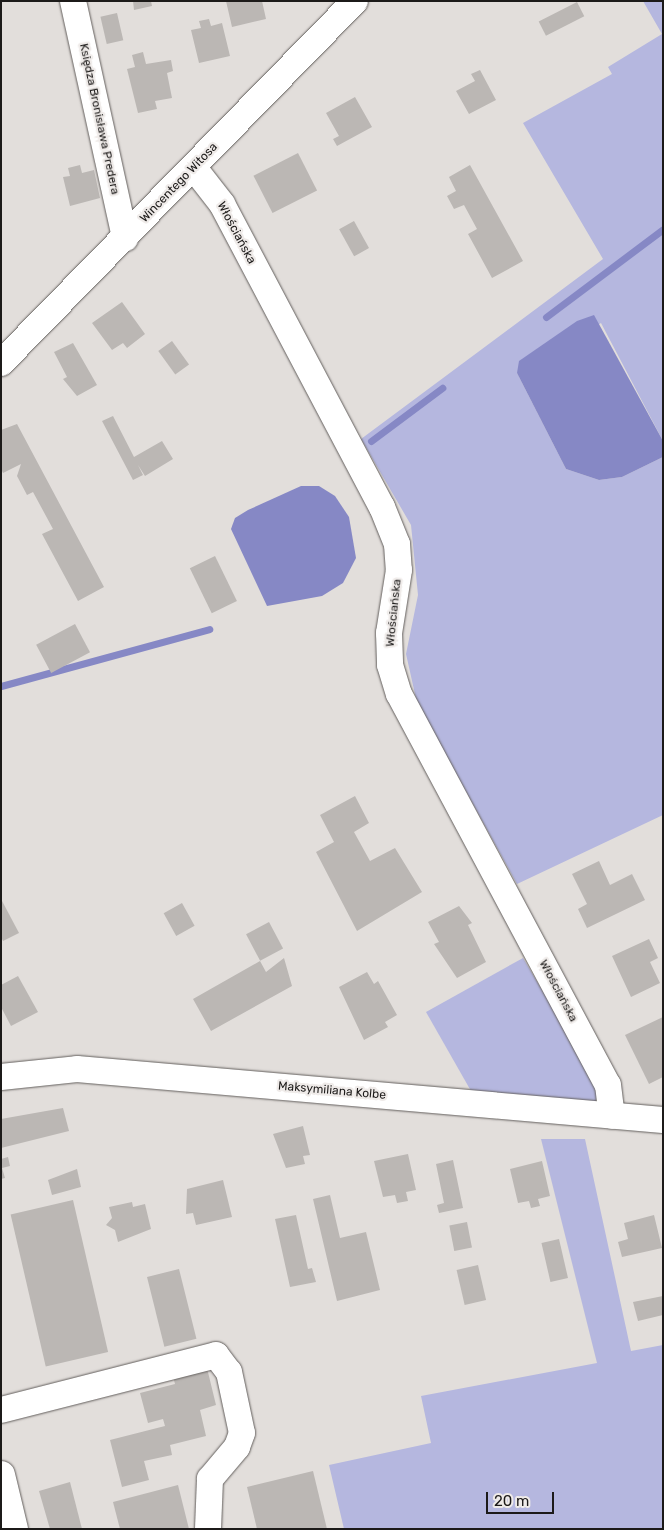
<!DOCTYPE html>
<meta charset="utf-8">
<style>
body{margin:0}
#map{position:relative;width:664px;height:1530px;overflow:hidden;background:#e2dedb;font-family:Rubik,sans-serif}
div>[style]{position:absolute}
.green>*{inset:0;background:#b5b7df}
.water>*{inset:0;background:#8688c5}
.stream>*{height:7px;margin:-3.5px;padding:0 3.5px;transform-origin:3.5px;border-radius:3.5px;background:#8688c5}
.building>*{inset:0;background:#bbb7b4;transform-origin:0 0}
.roads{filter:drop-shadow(0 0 1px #635f5d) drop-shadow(0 0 1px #635f5d)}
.minor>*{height:26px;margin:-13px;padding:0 13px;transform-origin:13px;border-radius:13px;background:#fff}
.major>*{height:28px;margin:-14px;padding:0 14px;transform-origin:14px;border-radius:14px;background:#fff}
span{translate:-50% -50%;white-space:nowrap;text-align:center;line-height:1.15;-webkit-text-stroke:4.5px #efebe9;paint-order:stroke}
.street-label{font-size:12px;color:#1c1a19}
.frame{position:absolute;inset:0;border:2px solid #1c1a19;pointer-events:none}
.scale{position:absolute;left:486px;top:1492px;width:68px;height:22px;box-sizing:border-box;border:2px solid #1c1a19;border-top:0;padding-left:6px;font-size:15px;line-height:18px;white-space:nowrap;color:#1c1a19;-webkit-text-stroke:4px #efebe9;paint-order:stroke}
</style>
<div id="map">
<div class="green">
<div style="clip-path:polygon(643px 1px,663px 1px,663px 441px,601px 323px,517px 373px,566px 469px,599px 480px,622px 477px,663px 457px,663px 815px,517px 884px,417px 703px,406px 654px,418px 595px,411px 525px,361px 439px,603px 259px,523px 123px,612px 74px,608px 67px,662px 34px)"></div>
<div style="clip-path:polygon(523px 958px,599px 1086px,595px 1105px,471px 1091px,426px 1012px)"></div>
<div style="clip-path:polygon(541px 1139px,585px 1139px,631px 1351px,663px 1345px,663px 1529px,344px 1529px,329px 1465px,431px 1443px,421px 1396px,597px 1363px)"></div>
</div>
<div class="water">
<div style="clip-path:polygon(594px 315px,663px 441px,663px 457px,622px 477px,599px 480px,566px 469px,517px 373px,519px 361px,577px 321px)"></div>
<div style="clip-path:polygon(301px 486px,319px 486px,335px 496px,349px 517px,356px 558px,343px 583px,322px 596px,267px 606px,231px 529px,235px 518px,248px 510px)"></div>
</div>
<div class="stream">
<div style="left:546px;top:317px;width:146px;rotate:-36.9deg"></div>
<div style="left:371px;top:441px;width:89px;rotate:-36.7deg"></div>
<div style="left:1px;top:686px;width:216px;rotate:-15.3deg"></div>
</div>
<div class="building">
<div style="clip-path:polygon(133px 1px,151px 1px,152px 6px,134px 10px)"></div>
<div style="clip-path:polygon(226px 1px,262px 1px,266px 19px,232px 27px)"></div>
<div style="left:577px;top:2px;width:16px;height:43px;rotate:63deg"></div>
<div style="left:117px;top:13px;width:28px;height:17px;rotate:77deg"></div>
<div style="clip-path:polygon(209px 19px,211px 26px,222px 23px,230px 56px,199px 63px,191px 30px,201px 28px,199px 21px)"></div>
<div style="clip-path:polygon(143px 52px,146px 64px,171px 60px,173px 71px,167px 73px,172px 98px,155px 101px,157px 109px,138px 113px,127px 69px,135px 67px,132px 55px)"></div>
<div style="clip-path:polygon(480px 70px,496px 100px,469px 114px,456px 91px,475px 81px,471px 74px)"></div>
<div style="clip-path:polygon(355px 97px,372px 127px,337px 146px,333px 139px,339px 136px,326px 113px)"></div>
<div style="left:298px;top:153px;width:42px;height:50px;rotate:63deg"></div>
<div style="clip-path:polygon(80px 165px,82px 173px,94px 170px,100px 198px,70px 206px,63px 177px,70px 176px,68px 168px)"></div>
<div style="clip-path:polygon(470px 165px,523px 261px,492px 278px,468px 234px,477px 229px,464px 205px,454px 209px,447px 196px,456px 191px,449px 177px)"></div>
<div style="left:354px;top:221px;width:31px;height:17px;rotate:61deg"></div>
<div style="clip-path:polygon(122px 302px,145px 334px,127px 348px,123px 343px,112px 350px,92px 323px)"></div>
<div style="left:172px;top:341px;width:29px;height:17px;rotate:54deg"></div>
<div style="clip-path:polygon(73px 343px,97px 385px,77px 396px,63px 379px,67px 377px,54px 352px)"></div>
<div style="clip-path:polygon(113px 416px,134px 457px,162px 441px,173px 459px,145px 476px,138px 465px,143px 475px,133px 480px,102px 421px)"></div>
<div style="clip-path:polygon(17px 424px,104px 587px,78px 601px,42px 534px,53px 529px,33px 492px,27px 495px,17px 476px,21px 464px,3px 473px,1px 469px,1px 430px)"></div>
<div style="left:215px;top:556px;width:50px;height:28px;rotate:64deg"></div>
<div style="left:75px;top:624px;width:32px;height:44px;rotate:62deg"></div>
<div style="clip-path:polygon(355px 796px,369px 823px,354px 832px,370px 861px,395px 848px,422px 892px,357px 931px,316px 852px,334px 842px,320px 815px)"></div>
<div style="clip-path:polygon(599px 861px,610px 885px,632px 874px,645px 900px,587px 928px,578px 909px,587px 904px,572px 874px)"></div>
<div style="clip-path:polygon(1px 899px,19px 933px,3px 941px,1px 937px)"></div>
<div style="left:182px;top:903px;width:26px;height:21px;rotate:61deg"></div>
<div style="clip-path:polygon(459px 906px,472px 923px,468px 925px,486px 962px,457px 978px,434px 944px,439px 942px,428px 922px)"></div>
<div style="left:269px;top:922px;width:30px;height:26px;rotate:62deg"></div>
<div style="clip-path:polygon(649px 939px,658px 958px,650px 962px,660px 983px,631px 997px,612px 956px)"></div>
<div style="clip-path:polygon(284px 958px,292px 986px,211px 1031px,193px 999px,260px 961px,266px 972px)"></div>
<div style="clip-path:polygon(367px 972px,374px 984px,378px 981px,397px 1015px,385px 1022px,388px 1027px,364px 1040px,339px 987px)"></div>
<div style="clip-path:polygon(18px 976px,38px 1012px,11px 1026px,1px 1007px,1px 985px)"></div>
<div style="clip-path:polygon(663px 1017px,663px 1077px,649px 1084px,625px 1035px)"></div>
<div style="clip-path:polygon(63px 1108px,69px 1131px,1px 1148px,1px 1119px)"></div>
<div style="clip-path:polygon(303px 1126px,310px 1155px,303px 1156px,305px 1164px,286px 1168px,273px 1134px)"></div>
<div style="clip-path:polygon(408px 1154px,416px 1190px,406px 1192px,408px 1201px,397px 1203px,395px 1195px,383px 1197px,374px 1161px)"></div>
<div style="clip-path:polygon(8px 1157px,10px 1166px,2px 1168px,5px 1178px,1px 1179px,1px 1159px)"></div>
<div style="clip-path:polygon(453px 1160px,463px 1208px,439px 1213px,437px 1205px,444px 1203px,436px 1164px)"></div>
<div style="clip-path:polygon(542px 1161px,550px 1196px,538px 1199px,540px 1206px,531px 1208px,529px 1201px,518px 1203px,510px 1169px)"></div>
<div style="clip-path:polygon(77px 1169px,81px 1187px,52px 1195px,48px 1180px)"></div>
<div style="clip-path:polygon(223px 1180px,232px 1217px,196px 1225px,193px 1213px,186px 1214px,187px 1189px)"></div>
<div style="clip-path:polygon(330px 1195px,340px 1238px,366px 1232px,380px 1290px,337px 1301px,313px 1199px)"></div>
<div style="left:73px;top:1200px;width:156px;height:64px;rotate:77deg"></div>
<div style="clip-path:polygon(132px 1202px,133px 1207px,145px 1204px,151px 1229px,118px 1242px,115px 1230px,106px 1225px,112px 1218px,109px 1207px)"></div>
<div style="clip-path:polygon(296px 1215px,308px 1269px,312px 1268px,316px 1282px,290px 1287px,275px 1219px)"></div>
<div style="clip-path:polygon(654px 1215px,662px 1248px,622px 1257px,618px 1242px,628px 1239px,624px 1223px)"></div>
<div style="left:467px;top:1222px;width:26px;height:18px;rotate:79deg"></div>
<div style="left:559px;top:1239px;width:40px;height:18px;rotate:77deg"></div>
<div style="left:478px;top:1265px;width:36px;height:22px;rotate:77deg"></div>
<div style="left:179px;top:1269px;width:72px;height:33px;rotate:76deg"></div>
<div style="clip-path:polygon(663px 1296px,663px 1315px,638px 1321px,633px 1302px)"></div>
<div style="clip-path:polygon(206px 1364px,216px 1405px,200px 1410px,206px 1436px,170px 1445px,172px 1455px,144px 1461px,149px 1480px,122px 1487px,110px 1440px,165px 1426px,163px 1419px,148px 1423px,140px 1393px,175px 1384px,172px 1372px)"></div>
<div style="clip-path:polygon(313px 1471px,327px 1529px,257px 1529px,247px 1487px)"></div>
<div style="clip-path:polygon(70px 1482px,82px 1529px,50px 1529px,39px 1491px)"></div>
<div style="clip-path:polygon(178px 1485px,189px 1529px,120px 1529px,113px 1502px)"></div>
</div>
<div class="roads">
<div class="minor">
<div style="left:73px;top:1px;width:243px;rotate:77.6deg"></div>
<div style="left:194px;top:168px;width:46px;rotate:52.1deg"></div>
<div style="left:222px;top:204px;width:343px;rotate:62.2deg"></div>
<div style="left:382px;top:507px;width:40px;rotate:68deg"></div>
<div style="left:397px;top:544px;width:26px;rotate:86deg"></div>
<div style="left:399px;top:570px;width:64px;rotate:99deg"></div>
<div style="left:389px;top:633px;width:32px;rotate:88deg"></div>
<div style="left:390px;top:665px;width:30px;rotate:73deg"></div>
<div style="left:399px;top:694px;width:443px;rotate:61.9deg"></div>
<div style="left:608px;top:1085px;width:31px;rotate:83deg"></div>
<div style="left:1px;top:363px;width:506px;rotate:-45.64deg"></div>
<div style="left:1px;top:1077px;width:76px;rotate:-6deg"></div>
<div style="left:77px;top:1069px;width:588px;rotate:4.97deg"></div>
<div style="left:1px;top:1410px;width:222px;rotate:-14.3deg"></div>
<div style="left:216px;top:1355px;width:21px;rotate:53deg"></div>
<div style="left:229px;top:1372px;width:62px;rotate:78deg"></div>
<div style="left:242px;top:1433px;width:15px;rotate:110deg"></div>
<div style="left:237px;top:1447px;width:42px;rotate:130.2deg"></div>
<div style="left:210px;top:1479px;width:50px;rotate:92.3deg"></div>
</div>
<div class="major">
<div style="left:1px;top:1475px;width:56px;rotate:76.5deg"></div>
</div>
</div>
<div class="street-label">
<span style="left:99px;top:119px;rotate:78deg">Księdza Bronisława Predera</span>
<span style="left:179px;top:183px;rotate:-46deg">Wincentego Witosa</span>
<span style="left:236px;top:233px;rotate:62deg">Włościańska</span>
<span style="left:394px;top:613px;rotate:-84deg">Włościańska</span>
<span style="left:558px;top:991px;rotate:62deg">Włościańska</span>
<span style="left:332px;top:1091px;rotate:5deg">Maksymiliana Kolbe</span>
</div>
<div class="frame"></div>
<div class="scale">20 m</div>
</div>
